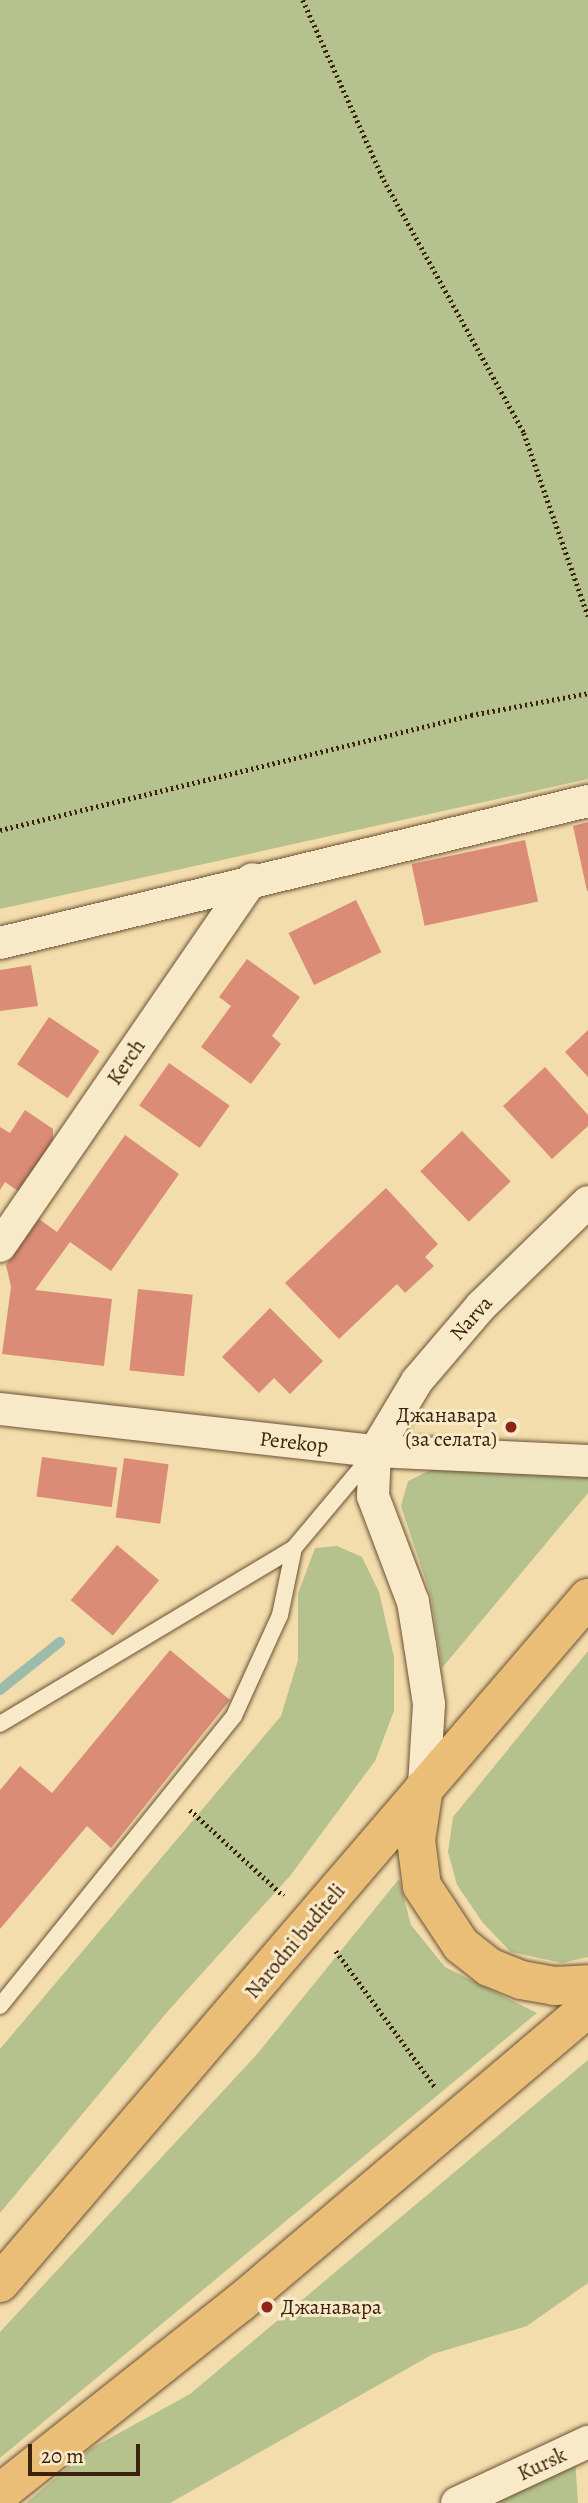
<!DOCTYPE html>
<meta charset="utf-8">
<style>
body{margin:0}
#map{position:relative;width:588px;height:2503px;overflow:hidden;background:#f4ddac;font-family:Alegreya,serif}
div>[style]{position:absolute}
.green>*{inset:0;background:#b6c28e}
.stream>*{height:10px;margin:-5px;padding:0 5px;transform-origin:5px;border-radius:5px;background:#9cbbab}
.building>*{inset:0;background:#db8c76;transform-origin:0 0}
.path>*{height:4.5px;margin-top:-2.25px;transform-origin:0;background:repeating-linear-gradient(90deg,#3c220d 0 2px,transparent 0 5.5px)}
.roads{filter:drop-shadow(0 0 2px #6a5135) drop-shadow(0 0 2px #6a5135)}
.lane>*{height:16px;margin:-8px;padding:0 8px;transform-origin:8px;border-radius:8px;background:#f8e9c9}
.street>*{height:32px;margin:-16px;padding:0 16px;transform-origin:16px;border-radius:16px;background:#f8e9c9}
.primary>*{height:38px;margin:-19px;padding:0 19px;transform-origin:19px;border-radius:19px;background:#eabe76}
.dots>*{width:19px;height:19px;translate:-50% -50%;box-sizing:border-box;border:4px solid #f8e9c9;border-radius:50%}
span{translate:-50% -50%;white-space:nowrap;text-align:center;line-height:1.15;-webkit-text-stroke:6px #f8e9c9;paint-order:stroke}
.street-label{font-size:21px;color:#3c220d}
.poi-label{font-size:21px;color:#3c220d}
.right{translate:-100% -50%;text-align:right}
.left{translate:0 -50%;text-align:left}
.scale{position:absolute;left:28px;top:2444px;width:112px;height:32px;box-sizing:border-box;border:4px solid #3c220d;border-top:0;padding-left:9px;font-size:21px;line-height:24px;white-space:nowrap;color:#3c220d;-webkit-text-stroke:5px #f8e9c9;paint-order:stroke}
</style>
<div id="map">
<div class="green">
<div style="clip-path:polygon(0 0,588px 0,588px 779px,0 909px)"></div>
<div style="clip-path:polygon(435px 1468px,588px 1477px,588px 1493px,442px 1668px,431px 1596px,401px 1506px,408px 1481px)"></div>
<div style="clip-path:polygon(337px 1546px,362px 1557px,379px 1592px,394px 1657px,394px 1711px,375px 1761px,290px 1876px,168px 2011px,0 2213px,0 2049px,281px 1716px,298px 1660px,298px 1594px,315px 1548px)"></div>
<div style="clip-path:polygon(588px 1651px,588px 1957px,562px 1963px,511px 1952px,483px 1923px,457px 1885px,448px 1852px,453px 1817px)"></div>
<div style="clip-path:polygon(399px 1879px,411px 1925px,445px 1967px,537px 2013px,0 2458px,0 2332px,258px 2053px)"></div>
<div style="clip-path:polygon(588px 2060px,588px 2283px,527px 2326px,433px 2354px,170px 2503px,26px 2503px,90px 2449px,190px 2394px)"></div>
<div style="clip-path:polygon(575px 2458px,578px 2503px,481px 2503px)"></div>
</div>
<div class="stream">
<div style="left:0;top:1690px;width:77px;rotate:-38.7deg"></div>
</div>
<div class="building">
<div style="clip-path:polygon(588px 822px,588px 891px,587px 891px,573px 826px)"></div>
<div style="left:525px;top:840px;width:63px;height:116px;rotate:78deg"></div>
<div style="left:356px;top:900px;width:58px;height:75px;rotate:64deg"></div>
<div style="clip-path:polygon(247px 959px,300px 997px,272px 1036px,281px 1044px,251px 1084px,201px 1047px,231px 1006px,219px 997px)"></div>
<div style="clip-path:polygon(31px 965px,38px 1006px,0 1011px,0 970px)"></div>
<div style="left:49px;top:1017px;width:61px;height:57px;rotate:34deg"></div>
<div style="clip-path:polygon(588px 1030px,588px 1077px,565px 1052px)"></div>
<div style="left:169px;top:1063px;width:74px;height:52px;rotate:35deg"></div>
<div style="clip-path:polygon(545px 1067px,588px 1115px,588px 1126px,552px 1159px,503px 1106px)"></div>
<div style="clip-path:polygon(25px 1110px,53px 1129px,53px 1144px,21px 1193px,5px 1182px,0 1190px,0 1127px,10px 1133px)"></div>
<div style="left:462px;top:1131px;width:70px;height:58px;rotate:46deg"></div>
<div style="clip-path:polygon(125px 1135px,179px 1174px,111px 1271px,70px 1242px,35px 1290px,112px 1299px,104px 1366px,2px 1354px,11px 1287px,6px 1265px,39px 1219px,57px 1232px)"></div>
<div style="clip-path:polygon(386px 1188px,438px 1244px,425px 1257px,434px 1266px,405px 1293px,397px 1284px,339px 1339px,285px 1283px)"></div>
<div style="left:138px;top:1289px;width:55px;height:82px;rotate:6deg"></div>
<div style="clip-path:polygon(270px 1308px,323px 1361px,290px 1394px,274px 1378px,259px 1393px,222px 1357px)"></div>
<div style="left:42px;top:1457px;width:76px;height:40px;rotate:8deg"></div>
<div style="left:124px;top:1458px;width:45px;height:60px;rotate:8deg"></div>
<div style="left:117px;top:1545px;width:55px;height:72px;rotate:40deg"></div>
<div style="clip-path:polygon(170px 1650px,230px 1700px,111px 1848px,87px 1826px,0 1929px,0 1790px,20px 1766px,52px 1793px)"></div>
</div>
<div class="path">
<div style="left:303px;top:0;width:197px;rotate:65.8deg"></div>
<div style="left:384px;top:180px;width:289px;rotate:61deg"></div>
<div style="left:524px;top:433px;width:194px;rotate:70.7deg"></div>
<div style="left:0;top:830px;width:485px;rotate:-13.7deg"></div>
<div style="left:471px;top:715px;width:119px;rotate:-10.6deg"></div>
<div style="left:190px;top:1810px;width:127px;rotate:42.5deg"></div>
<div style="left:336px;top:1951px;width:170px;rotate:53.9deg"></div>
</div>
<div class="roads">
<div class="lane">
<div style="left:0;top:1724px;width:343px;rotate:-30.9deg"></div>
<div style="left:0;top:2006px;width:373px;rotate:-51.1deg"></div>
<div style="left:234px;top:1716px;width:111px;rotate:-65.5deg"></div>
<div style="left:280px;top:1615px;width:68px;rotate:-78.2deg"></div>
<div style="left:294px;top:1548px;width:121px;rotate:-50deg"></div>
</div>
<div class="street">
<div style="left:0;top:943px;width:605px;rotate:-13.58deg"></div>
<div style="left:0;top:1246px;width:445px;rotate:-55.5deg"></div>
<div style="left:0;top:1409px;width:377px;rotate:6.4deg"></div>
<div style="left:375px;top:1451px;width:213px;rotate:2.7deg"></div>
<div style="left:424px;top:1786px;width:82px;rotate:-86.5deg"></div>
<div style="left:429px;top:1704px;width:60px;rotate:-98.7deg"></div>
<div style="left:420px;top:1645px;width:44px;rotate:-99.2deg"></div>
<div style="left:413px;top:1602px;width:113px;rotate:-110.7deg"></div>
<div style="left:373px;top:1496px;width:45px;rotate:-87.5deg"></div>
<div style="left:375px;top:1451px;width:82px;rotate:-59deg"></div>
<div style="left:417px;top:1381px;width:99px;rotate:-49.5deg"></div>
<div style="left:481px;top:1306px;width:149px;rotate:-44.2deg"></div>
<div style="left:457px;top:2503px;width:145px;rotate:-25deg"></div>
</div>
<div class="primary">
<div style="left:424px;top:1788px;width:53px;rotate:98.7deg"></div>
<div style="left:416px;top:1840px;width:46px;rotate:82.6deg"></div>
<div style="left:422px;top:1886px;width:71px;rotate:56.5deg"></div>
<div style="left:461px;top:1945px;width:36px;rotate:38deg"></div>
<div style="left:489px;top:1967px;width:35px;rotate:22deg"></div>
<div style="left:521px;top:1980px;width:34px;rotate:10deg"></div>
<div style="left:554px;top:1986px;width:34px;rotate:-3deg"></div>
<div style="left:0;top:2283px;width:903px;rotate:-49.36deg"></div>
<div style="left:0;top:2493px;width:306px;rotate:-38.4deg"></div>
<div style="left:240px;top:2303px;width:456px;rotate:-40.3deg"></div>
</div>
</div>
<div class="dots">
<div style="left:511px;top:1427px;background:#8f2418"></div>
<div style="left:267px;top:2307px;background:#8f2418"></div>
</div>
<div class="street-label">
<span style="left:126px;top:1062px;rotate:-56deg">Kerch</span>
<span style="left:471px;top:1318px;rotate:-48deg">Narva</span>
<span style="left:294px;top:1442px;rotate:6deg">Perekop</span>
<span style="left:295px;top:1941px;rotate:-50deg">Narodni buditeli</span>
<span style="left:542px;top:2464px;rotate:-25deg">Kursk</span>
</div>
<div class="poi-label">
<span class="right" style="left:497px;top:1427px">Джанавара<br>(за селата)</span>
<span class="left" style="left:281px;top:2307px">Джанавара</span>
</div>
<div class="scale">20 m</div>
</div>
